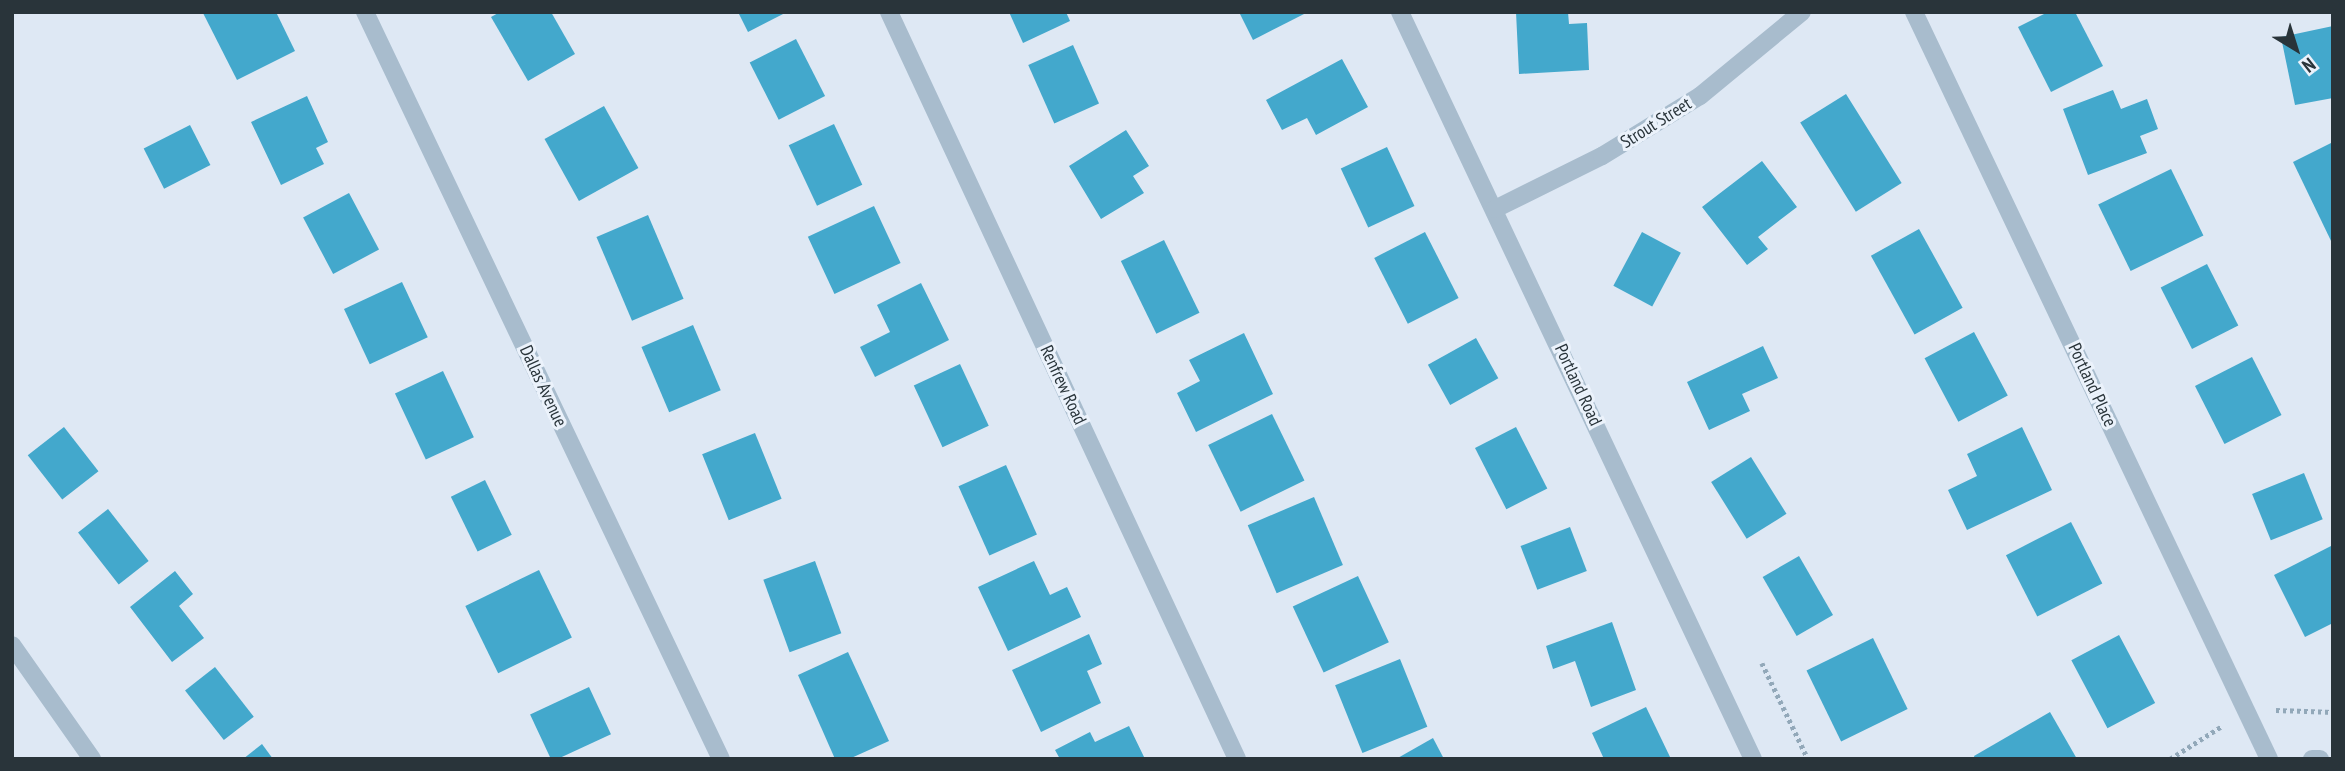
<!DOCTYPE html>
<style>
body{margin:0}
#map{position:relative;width:2345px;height:771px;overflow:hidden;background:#dee8f4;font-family:"PT Sans Narrow",sans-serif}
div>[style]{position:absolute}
.building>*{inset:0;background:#43a8cc;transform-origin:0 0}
.path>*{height:4.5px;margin-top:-2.25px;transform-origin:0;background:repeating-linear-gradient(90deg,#92a8b9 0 3.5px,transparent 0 7px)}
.minor>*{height:18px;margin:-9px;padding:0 9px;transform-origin:9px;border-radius:9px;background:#a8bccd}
span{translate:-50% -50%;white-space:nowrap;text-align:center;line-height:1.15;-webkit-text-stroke:6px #ebf2fb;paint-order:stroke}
.street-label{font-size:18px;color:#29343a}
.frame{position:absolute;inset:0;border:14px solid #29343a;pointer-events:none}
.north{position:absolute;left:2261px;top:14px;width:70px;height:70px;-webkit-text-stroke:5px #ebf2fb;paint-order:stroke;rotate:142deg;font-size:19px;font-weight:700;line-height:28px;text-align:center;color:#29343a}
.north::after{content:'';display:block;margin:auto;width:24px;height:32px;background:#29343a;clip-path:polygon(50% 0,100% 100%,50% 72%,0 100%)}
</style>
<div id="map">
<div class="building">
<div style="clip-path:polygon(276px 12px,295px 51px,237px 80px,203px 13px)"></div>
<div style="clip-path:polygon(500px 12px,551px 12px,575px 54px,528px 81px,491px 17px)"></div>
<div style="clip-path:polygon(738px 12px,787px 12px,748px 32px)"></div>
<div style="clip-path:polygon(1009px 12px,1066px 12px,1070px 21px,1023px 43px)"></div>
<div style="clip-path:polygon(1239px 12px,1308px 12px,1253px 40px)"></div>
<div style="clip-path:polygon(1516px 12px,1568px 12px,1569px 24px,1587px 23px,1589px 70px,1519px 74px)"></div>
<div style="clip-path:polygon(2048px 12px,2075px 12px,2103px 66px,2051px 92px,2018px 27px)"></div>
<div style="clip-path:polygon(2333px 26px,2333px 98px,2295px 105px,2281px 37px)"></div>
<div style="left:796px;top:39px;width:64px;height:52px;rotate:63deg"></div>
<div style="left:1073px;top:45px;width:64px;height:49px;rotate:66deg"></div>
<div style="clip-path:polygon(1342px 59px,1368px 107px,1316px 135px,1307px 118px,1282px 130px,1266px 100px)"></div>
<div style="clip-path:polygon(2113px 90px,2121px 109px,2147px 99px,2158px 129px,2140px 136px,2147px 153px,2088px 175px,2063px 109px)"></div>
<div style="left:1846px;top:94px;width:105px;height:54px;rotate:58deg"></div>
<div style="clip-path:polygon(307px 96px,328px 142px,316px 148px,324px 164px,281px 185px,251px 122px)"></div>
<div style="left:604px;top:106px;width:71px;height:68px;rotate:61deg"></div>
<div style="left:834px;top:124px;width:67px;height:50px;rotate:65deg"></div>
<div style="left:190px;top:125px;width:45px;height:52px;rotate:63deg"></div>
<div style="clip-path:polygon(1126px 130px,1149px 166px,1133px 176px,1144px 193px,1101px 219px,1069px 166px)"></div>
<div style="clip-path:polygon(2333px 142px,2333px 245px,2293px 162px)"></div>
<div style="left:1387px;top:147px;width:65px;height:51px;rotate:65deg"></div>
<div style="clip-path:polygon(1762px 161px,1797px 207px,1758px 237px,1768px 249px,1747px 265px,1702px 207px)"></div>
<div style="left:2171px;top:169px;width:74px;height:81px;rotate:64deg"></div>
<div style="left:349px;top:193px;width:64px;height:52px;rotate:62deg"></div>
<div style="left:874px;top:206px;width:63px;height:73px;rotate:65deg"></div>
<div style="left:648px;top:215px;width:91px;height:56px;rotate:67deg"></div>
<div style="left:1919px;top:229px;width:90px;height:55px;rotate:61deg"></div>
<div style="left:1425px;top:232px;width:74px;height:57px;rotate:63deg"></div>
<div style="left:1642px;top:232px;width:44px;height:61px;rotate:28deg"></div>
<div style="left:1164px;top:240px;width:81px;height:48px;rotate:64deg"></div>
<div style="left:2207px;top:264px;width:69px;height:52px;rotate:63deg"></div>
<div style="left:402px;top:282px;width:61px;height:64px;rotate:65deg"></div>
<div style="clip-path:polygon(921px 283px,949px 340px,875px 377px,860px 347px,890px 332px,877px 305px)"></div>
<div style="left:693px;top:325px;width:71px;height:56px;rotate:67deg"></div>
<div style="left:1974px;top:332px;width:72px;height:56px;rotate:62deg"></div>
<div style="clip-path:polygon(1244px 333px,1273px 394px,1196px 432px,1177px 393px,1200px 381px,1189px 360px)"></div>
<div style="left:1476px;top:338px;width:46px;height:55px;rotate:61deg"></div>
<div style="clip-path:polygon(1763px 346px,1778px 378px,1742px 394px,1750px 411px,1709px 430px,1687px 382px)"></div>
<div style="left:2252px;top:357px;width:65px;height:64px;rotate:63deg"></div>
<div style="left:960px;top:364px;width:68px;height:51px;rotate:65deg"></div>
<div style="left:443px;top:371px;width:73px;height:53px;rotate:65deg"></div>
<div style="left:1272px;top:414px;width:74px;height:71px;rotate:64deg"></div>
<div style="left:64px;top:427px;width:56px;height:46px;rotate:52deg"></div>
<div style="left:1516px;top:427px;width:69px;height:46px;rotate:63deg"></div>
<div style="clip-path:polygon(2022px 427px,2052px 490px,1967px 530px,1948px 490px,1977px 476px,1967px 454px)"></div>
<div style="left:755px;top:433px;width:71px;height:57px;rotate:68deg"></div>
<div style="left:1751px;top:457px;width:67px;height:47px;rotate:58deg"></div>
<div style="left:1006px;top:465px;width:76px;height:52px;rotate:66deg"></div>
<div style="left:2304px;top:473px;width:50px;height:56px;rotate:68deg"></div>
<div style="left:485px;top:480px;width:61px;height:38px;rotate:64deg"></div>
<div style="left:1314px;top:497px;width:74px;height:72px;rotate:67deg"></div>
<div style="left:108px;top:509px;width:66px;height:38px;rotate:52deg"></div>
<div style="left:2071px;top:522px;width:69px;height:73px;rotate:63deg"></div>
<div style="left:1570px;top:527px;width:47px;height:53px;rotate:69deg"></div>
<div style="clip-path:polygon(2331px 546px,2333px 623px,2305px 637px,2274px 575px)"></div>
<div style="left:1799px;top:556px;width:68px;height:42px;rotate:60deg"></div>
<div style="left:815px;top:561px;width:77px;height:55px;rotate:70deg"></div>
<div style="clip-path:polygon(1034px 561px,1050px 595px,1067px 587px,1081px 617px,1008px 651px,978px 587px)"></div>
<div style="left:539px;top:570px;width:75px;height:82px;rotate:64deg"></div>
<div style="clip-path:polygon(175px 571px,193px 594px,179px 606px,204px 638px,172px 662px,130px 607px)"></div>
<div style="left:1358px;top:576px;width:73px;height:72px;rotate:65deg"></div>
<div style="clip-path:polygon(1612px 622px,1636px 690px,1591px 707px,1575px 661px,1553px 669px,1546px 646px)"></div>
<div style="clip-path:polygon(1089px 634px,1102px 664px,1087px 671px,1101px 703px,1041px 732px,1012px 670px)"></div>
<div style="left:2119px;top:635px;width:77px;height:54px;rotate:62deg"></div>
<div style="left:1873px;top:638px;width:79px;height:74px;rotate:64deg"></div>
<div style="clip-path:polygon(848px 652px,889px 741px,849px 759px,835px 759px,798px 675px)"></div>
<div style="left:1400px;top:659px;width:73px;height:70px;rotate:68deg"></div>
<div style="left:215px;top:667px;width:63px;height:38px;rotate:52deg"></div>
<div style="left:589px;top:687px;width:52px;height:65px;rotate:65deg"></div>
<div style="clip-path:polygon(1646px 707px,1671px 759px,1604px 759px,1592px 733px)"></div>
<div style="clip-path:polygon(2050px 712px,2077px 759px,1975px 759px,1974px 756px)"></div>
<div style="clip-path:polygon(1129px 726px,1145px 759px,1060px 759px,1055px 750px,1090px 732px,1095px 742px)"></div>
<div style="clip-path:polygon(1433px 738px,1444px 759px,1396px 759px)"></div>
<div style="clip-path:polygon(262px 744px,273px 759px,243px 759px)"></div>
</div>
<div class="path">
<div style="left:1762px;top:663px;width:106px;rotate:64.4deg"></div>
<div style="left:2276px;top:710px;width:57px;rotate:2deg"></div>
<div style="left:2170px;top:759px;width:62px;rotate:-32.4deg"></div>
</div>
<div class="minor">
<div style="left:365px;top:12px;width:827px;rotate:64.52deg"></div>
<div style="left:889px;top:12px;width:824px;rotate:65.02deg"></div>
<div style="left:1400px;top:12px;width:826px;rotate:64.71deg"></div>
<div style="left:1914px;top:12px;width:827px;rotate:64.58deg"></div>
<div style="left:1495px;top:209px;width:119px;rotate:-26.4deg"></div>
<div style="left:1602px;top:156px;width:115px;rotate:-31.5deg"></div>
<div style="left:1700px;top:96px;width:132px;rotate:-39.5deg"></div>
<div style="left:12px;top:645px;width:139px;rotate:54.9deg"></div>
<div style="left:2312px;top:759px;width:8px"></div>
</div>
<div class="street-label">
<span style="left:1656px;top:123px;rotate:-32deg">Strout Street</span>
<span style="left:1063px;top:385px;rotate:65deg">Renfrew Road</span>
<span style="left:1578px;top:385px;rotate:65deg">Portland Road</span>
<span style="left:2092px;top:385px;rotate:65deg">Portland Place</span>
<span style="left:543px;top:386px;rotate:65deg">Dallas Avenue</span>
</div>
<div class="frame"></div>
<div class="north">N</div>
</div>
